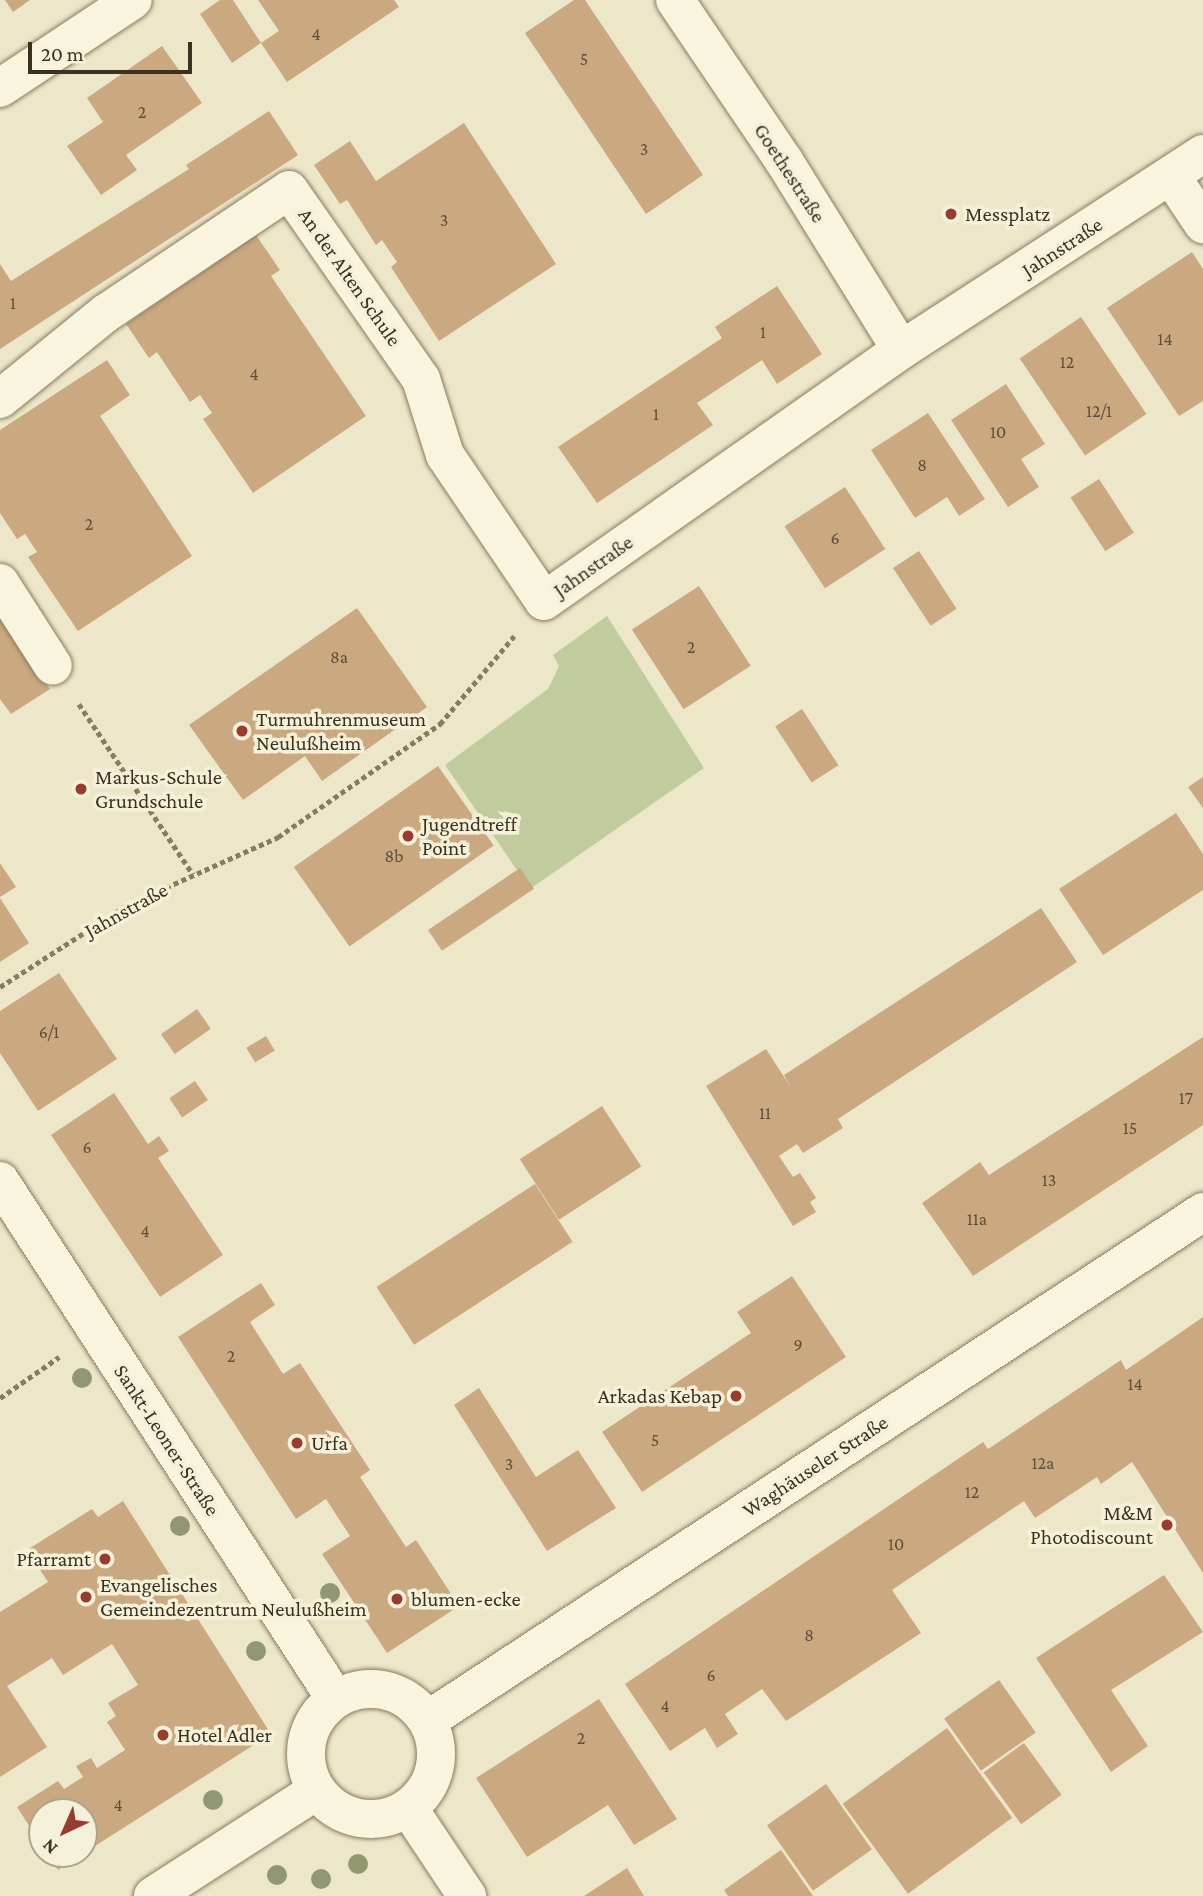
<!DOCTYPE html>
<meta charset="utf-8">
<style>
body{margin:0}
#map{position:relative;width:1203px;height:1896px;overflow:hidden;background:#ede7ca;font-family:"Crimson Pro",serif}
div>[style]{position:absolute}
.green>*{inset:0;background:#c0cc9d}
.building>*{inset:0;background:#caa981;transform-origin:0 0}
.path>*{height:4.5px;margin-top:-2.25px;transform-origin:0;background:repeating-linear-gradient(90deg,#8a7b5e 0 5px,transparent 0 8.5px)}
.roads{filter:drop-shadow(0 0 2px #8a7b5e) drop-shadow(0 0 2px #8a7b5e)}
.street>*{height:38px;margin:-19px;padding:0 19px;transform-origin:19px;border-radius:19px;background:#f8f4dd}
.secondary>*{height:38px;margin:-19px;padding:0 19px;transform-origin:19px;border-radius:19px;background:#f8f4dd}
.secondary>.ring{margin:-19px;padding:0;box-sizing:content-box;background:none;border:38px solid #f8f4dd;border-radius:50%}
.trees>*{width:20px;height:20px;margin:-10px;border-radius:50%;background:#919771}
.dots>*{width:19px;height:19px;translate:-50% -50%;box-sizing:border-box;border:4px solid #f5f1d9;border-radius:50%}
span{translate:-50% -50%;white-space:nowrap;text-align:center;line-height:1.15;-webkit-text-stroke:7px #f5f1d9;paint-order:stroke}
.number-label{font-size:18px;color:#5f4f39}
.number-label span{-webkit-text-stroke-width:0}
.street-label{font-size:21px;color:#3b3121}
.poi-label{font-size:21px;color:#3b3121}
.left{translate:0 -50%;text-align:left}
.right{translate:-100% -50%;text-align:right}
.north{position:absolute;left:28px;top:1798px;width:70px;height:70px;box-sizing:border-box;background:#f5f1d9;border:2px solid #aba48f;border-radius:50%;rotate:224deg;font-size:19px;font-weight:700;line-height:28px;text-align:center;color:#3b3121}
.north::after{content:'';display:block;margin:auto;width:24px;height:32px;background:#973d30;clip-path:polygon(50% 0,100% 100%,50% 72%,0 100%)}
.scale{position:absolute;left:28px;top:42px;width:164px;height:32px;box-sizing:border-box;border:4px solid #3b3121;border-top:0;padding-left:9px;font-size:21px;line-height:24px;white-space:nowrap;color:#3b3121;-webkit-text-stroke:5px #f5f1d9;paint-order:stroke}
</style>
<div id="map">
<div class="green">
<div style="clip-path:polygon(607px 616px,704px 768px,530px 889px,445px 765px,548px 689px,559px 666px,553px 655px)"></div>
</div>
<div class="building">
<div style="clip-path:polygon(5px 0,30px 0,13px 12px)"></div>
<div style="clip-path:polygon(220px 0,233px 0,261px 43px,232px 63px,200px 14px)"></div>
<div style="clip-path:polygon(258px 0,394px 0,399px 7px,287px 82px,261px 43px,279px 31px)"></div>
<div style="clip-path:polygon(574px 0,585px 0,703px 175px,646px 214px,525px 33px)"></div>
<div style="clip-path:polygon(162px 46px,202px 103px,126px 155px,137px 170px,101px 195px,67px 146px,103px 122px,87px 98px)"></div>
<div style="clip-path:polygon(269px 111px,298px 155px,0 349px,0 264px,11px 281px,189px 169px,186px 165px)"></div>
<div style="clip-path:polygon(464px 123px,556px 264px,439px 341px,391px 267px,397px 262px,382px 240px,376px 245px,347px 200px,340px 204px,314px 165px,350px 141px,376px 181px)"></div>
<div style="clip-path:polygon(256px 235px,280px 270px,271px 276px,366px 416px,253px 493px,203px 419px,212px 413px,200px 395px,190px 402px,157px 352px,149px 358px,126px 324px)"></div>
<div style="clip-path:polygon(1192px 252px,1203px 269px,1203px 401px,1179px 416px,1107px 308px)"></div>
<div style="clip-path:polygon(777px 286px,822px 354px,777px 384px,762px 360px,697px 403px,713px 425px,597px 503px,558px 447px,722px 338px,715px 327px)"></div>
<div style="left:1081px;top:317px;width:117px;height:74px;rotate:56deg"></div>
<div style="clip-path:polygon(107px 360px,130px 395px,100px 416px,192px 556px,78px 631px,28px 557px,37px 552px,25px 534px,17px 539px,0 513px,0 430px)"></div>
<div style="clip-path:polygon(1006px 384px,1045px 444px,1021px 459px,1039px 487px,1008px 507px,951px 420px)"></div>
<div style="clip-path:polygon(928px 413px,985px 499px,959px 516px,947px 497px,915px 518px,871px 450px)"></div>
<div style="left:1099px;top:479px;width:64px;height:34px;rotate:57deg"></div>
<div style="left:845px;top:487px;width:74px;height:72px;rotate:57deg"></div>
<div style="left:919px;top:551px;width:69px;height:31px;rotate:57deg"></div>
<div style="left:699px;top:586px;width:95px;height:80px;rotate:57deg"></div>
<div style="clip-path:polygon(357px 608px,427px 707px,322px 781px,305px 756px,243px 800px,189px 725px)"></div>
<div style="clip-path:polygon(0 614px,50px 689px,11px 714px,0 699px)"></div>
<div style="left:802px;top:709px;width:67px;height:32px;rotate:57deg"></div>
<div style="left:438px;top:766px;width:97px;height:176px;rotate:55deg"></div>
<div style="clip-path:polygon(1203px 777px,1203px 808px,1188px 787px)"></div>
<div style="clip-path:polygon(1176px 813px,1203px 854px,1203px 890px,1103px 955px,1059px 889px)"></div>
<div style="clip-path:polygon(0 863px,16px 887px,0 897px)"></div>
<div style="left:520px;top:868px;width:25px;height:111px;rotate:56deg"></div>
<div style="clip-path:polygon(0 898px,29px 943px,0 962px)"></div>
<div style="clip-path:polygon(1041px 908px,1077px 962px,838px 1119px,843px 1128px,803px 1153px,797px 1144px,779px 1156px,793px 1177px,800px 1173px,816px 1198px,810px 1202px,816px 1212px,793px 1226px,706px 1086px,766px 1049px,790px 1086px,784px 1075px)"></div>
<div style="clip-path:polygon(59px 973px,117px 1059px,38px 1111px,0 1053px,0 1011px)"></div>
<div style="left:197px;top:1009px;width:24px;height:44px;rotate:55deg"></div>
<div style="left:266px;top:1036px;width:17px;height:23px;rotate:59deg"></div>
<div style="clip-path:polygon(1203px 1037px,1203px 1125px,973px 1276px,922px 1203px,980px 1162px,989px 1175px)"></div>
<div style="left:195px;top:1081px;width:23px;height:31px;rotate:56deg"></div>
<div style="clip-path:polygon(114px 1093px,148px 1144px,159px 1136px,169px 1151px,158px 1158px,223px 1255px,160px 1297px,51px 1135px)"></div>
<div style="left:602px;top:1106px;width:72px;height:98px;rotate:57deg"></div>
<div style="left:535px;top:1184px;width:69px;height:189px;rotate:57deg"></div>
<div style="clip-path:polygon(792px 1276px,846px 1357px,642px 1492px,602px 1432px,751px 1333px,737px 1312px)"></div>
<div style="clip-path:polygon(261px 1283px,275px 1305px,250px 1322px,283px 1374px,300px 1363px,370px 1470px,360px 1477px,406px 1547px,416px 1540px,459px 1606px,387px 1653px,322px 1554px,350px 1536px,326px 1499px,296px 1519px,178px 1337px)"></div>
<div style="clip-path:polygon(1203px 1317px,1203px 1573px,1132px 1462px,1101px 1484px,1097px 1477px,1035px 1518px,1024px 1501px,892px 1590px,921px 1633px,786px 1721px,762px 1689px,725px 1714px,738px 1734px,717px 1748px,705px 1728px,670px 1751px,625px 1684px,983px 1442px,988px 1449px,1121px 1360px,1126px 1370px)"></div>
<div style="clip-path:polygon(479px 1388px,536px 1477px,578px 1450px,616px 1508px,547px 1551px,454px 1405px)"></div>
<div style="clip-path:polygon(123px 1501px,271px 1734px,84px 1853px,84px 1812px,42px 1812px,42px 1846px,17px 1807px,58px 1781px,64px 1789px,83px 1777px,76px 1766px,91px 1758px,97px 1768px,125px 1750px,107px 1722px,116px 1716px,108px 1703px,138px 1685px,112px 1644px,63px 1675px,52px 1658px,7px 1686px,47px 1747px,0 1777px,0 1612px,48px 1582px,27px 1550px,92px 1509px,98px 1517px)"></div>
<div style="clip-path:polygon(1164px 1575px,1203px 1632px,1111px 1690px,1148px 1746px,1111px 1772px,1036px 1658px)"></div>
<div style="left:999px;top:1680px;width:64px;height:67px;rotate:55deg"></div>
<div style="clip-path:polygon(599px 1699px,677px 1819px,634px 1845px,608px 1805px,527px 1857px,476px 1778px)"></div>
<div style="left:947px;top:1728px;width:111px;height:129px;rotate:54deg"></div>
<div style="left:1024px;top:1743px;width:64px;height:50px;rotate:54deg"></div>
<div style="left:826px;top:1784px;width:80px;height:72px;rotate:55deg"></div>
<div style="clip-path:polygon(781px 1850px,813px 1896px,728px 1896px,724px 1890px)"></div>
<div style="clip-path:polygon(47px 1854px,83px 1854px,58px 1870px)"></div>
<div style="clip-path:polygon(627px 1868px,644px 1896px,584px 1896px)"></div>
</div>
<div class="path">
<div style="left:79px;top:704px;width:205px;rotate:56.2deg"></div>
<div style="left:0;top:987px;width:151px;rotate:-32.8deg"></div>
<div style="left:127px;top:905px;width:166px;rotate:-24.2deg"></div>
<div style="left:278px;top:837px;width:198px;rotate:-34.9deg"></div>
<div style="left:440px;top:724px;width:115px;rotate:-49.9deg"></div>
<div style="left:0;top:1398px;width:72px;rotate:-34.8deg"></div>
</div>
<div class="roads">
<div class="street">
<div style="left:675px;top:0;width:194px;rotate:55.9deg"></div>
<div style="left:784px;top:161px;width:222px;rotate:58.2deg"></div>
<div style="left:0;top:88px;width:159px;rotate:-33.5deg"></div>
<div style="left:1171px;top:176px;width:58px;rotate:56.3deg"></div>
<div style="left:0;top:399px;width:136px;rotate:-39.1deg"></div>
<div style="left:106px;top:313px;width:220px;rotate:-33.9deg"></div>
<div style="left:289px;top:190px;width:231px;rotate:55.1deg"></div>
<div style="left:421px;top:379px;width:80px;rotate:72.5deg"></div>
<div style="left:445px;top:455px;width:176px;rotate:55.9deg"></div>
<div style="left:544px;top:601px;width:436px;rotate:-35.1deg"></div>
<div style="left:901px;top:350px;width:360px;rotate:-33deg"></div>
<div style="left:0;top:583px;width:98px;rotate:57.4deg"></div>
</div>
<div class="secondary">
<div style="left:0;top:1181px;width:616px;rotate:57.06deg"></div>
<div class="ring" style="left:306px;top:1689px;width:92px;height:92px"></div>
<div style="left:428px;top:1720px;width:927px;rotate:-33.24deg"></div>
<div style="left:409px;top:1809px;width:105px;rotate:56.3deg"></div>
<div style="left:153px;top:1896px;width:194px;rotate:-32.8deg"></div>
</div>
</div>
<div class="trees">
<div style="left:82px;top:1378px"></div>
<div style="left:180px;top:1526px"></div>
<div style="left:330px;top:1593px"></div>
<div style="left:256px;top:1651px"></div>
<div style="left:213px;top:1800px"></div>
<div style="left:358px;top:1864px"></div>
<div style="left:277px;top:1875px"></div>
<div style="left:321px;top:1879px"></div>
</div>
<div class="dots">
<div style="left:951px;top:214px;background:#973d30"></div>
<div style="left:242px;top:731px;background:#973d30"></div>
<div style="left:81px;top:789px;background:#973d30"></div>
<div style="left:408px;top:836px;background:#973d30"></div>
<div style="left:736px;top:1396px;background:#973d30"></div>
<div style="left:297px;top:1443px;background:#973d30"></div>
<div style="left:1167px;top:1525px;background:#973d30"></div>
<div style="left:105px;top:1559px;background:#973d30"></div>
<div style="left:86px;top:1597px;background:#973d30"></div>
<div style="left:397px;top:1599px;background:#973d30"></div>
<div style="left:163px;top:1735px;background:#973d30"></div>
</div>
<div class="number-label">
<span style="left:316px;top:34px">4</span>
<span style="left:584px;top:59px">5</span>
<span style="left:142px;top:112px">2</span>
<span style="left:644px;top:149px">3</span>
<span style="left:444px;top:220px">3</span>
<span style="left:13px;top:303px">1</span>
<span style="left:763px;top:332px">1</span>
<span style="left:1165px;top:339px">14</span>
<span style="left:1067px;top:362px">12</span>
<span style="left:254px;top:374px">4</span>
<span style="left:1099px;top:411px">12/1</span>
<span style="left:656px;top:414px">1</span>
<span style="left:998px;top:432px">10</span>
<span style="left:922px;top:465px">8</span>
<span style="left:89px;top:524px">2</span>
<span style="left:835px;top:538px">6</span>
<span style="left:691px;top:647px">2</span>
<span style="left:339px;top:657px">8a</span>
<span style="left:394px;top:856px">8b</span>
<span style="left:49px;top:1032px">6/1</span>
<span style="left:1186px;top:1098px">17</span>
<span style="left:765px;top:1113px">11</span>
<span style="left:1130px;top:1128px">15</span>
<span style="left:87px;top:1147px">6</span>
<span style="left:1049px;top:1180px">13</span>
<span style="left:977px;top:1219px">11a</span>
<span style="left:145px;top:1231px">4</span>
<span style="left:798px;top:1345px">9</span>
<span style="left:231px;top:1356px">2</span>
<span style="left:1135px;top:1384px">14</span>
<span style="left:655px;top:1440px">5</span>
<span style="left:1043px;top:1463px">12a</span>
<span style="left:509px;top:1464px">3</span>
<span style="left:972px;top:1492px">12</span>
<span style="left:896px;top:1544px">10</span>
<span style="left:809px;top:1635px">8</span>
<span style="left:711px;top:1675px">6</span>
<span style="left:665px;top:1706px">4</span>
<span style="left:581px;top:1738px">2</span>
<span style="left:118px;top:1805px">4</span>
</div>
<div class="street-label">
<span style="left:790px;top:173px;rotate:57deg">Goethestraße</span>
<span style="left:1062px;top:247px;rotate:-33deg">Jahnstraße</span>
<span style="left:350px;top:277px;rotate:55deg">An der Alten Schule</span>
<span style="left:593px;top:566px;rotate:-35deg">Jahnstraße</span>
<span style="left:126px;top:910px;rotate:-29deg">Jahnstraße</span>
<span style="left:167px;top:1440px;rotate:57deg">Sankt-Leoner-Straße</span>
<span style="left:815px;top:1466px;rotate:-33deg">Waghäuseler Straße</span>
</div>
<div class="poi-label">
<span class="left" style="left:965px;top:214px">Messplatz</span>
<span class="left" style="left:256px;top:731px">Turmuhrenmuseum<br>Neulußheim</span>
<span class="left" style="left:95px;top:789px">Markus-Schule<br>Grundschule</span>
<span class="left" style="left:422px;top:836px">Jugendtreff<br>Point</span>
<span class="right" style="left:722px;top:1396px">Arkadas Kebap</span>
<span class="left" style="left:311px;top:1443px">Urfa</span>
<span class="right" style="left:1153px;top:1525px">M&amp;M<br>Photodiscount</span>
<span class="right" style="left:91px;top:1559px">Pfarramt</span>
<span class="left" style="left:100px;top:1597px">Evangelisches<br>Gemeindezentrum Neulußheim</span>
<span class="left" style="left:411px;top:1599px">blumen-ecke</span>
<span class="left" style="left:177px;top:1735px">Hotel Adler</span>
</div>
<div class="north">N</div>
<div class="scale">20 m</div>
</div>
